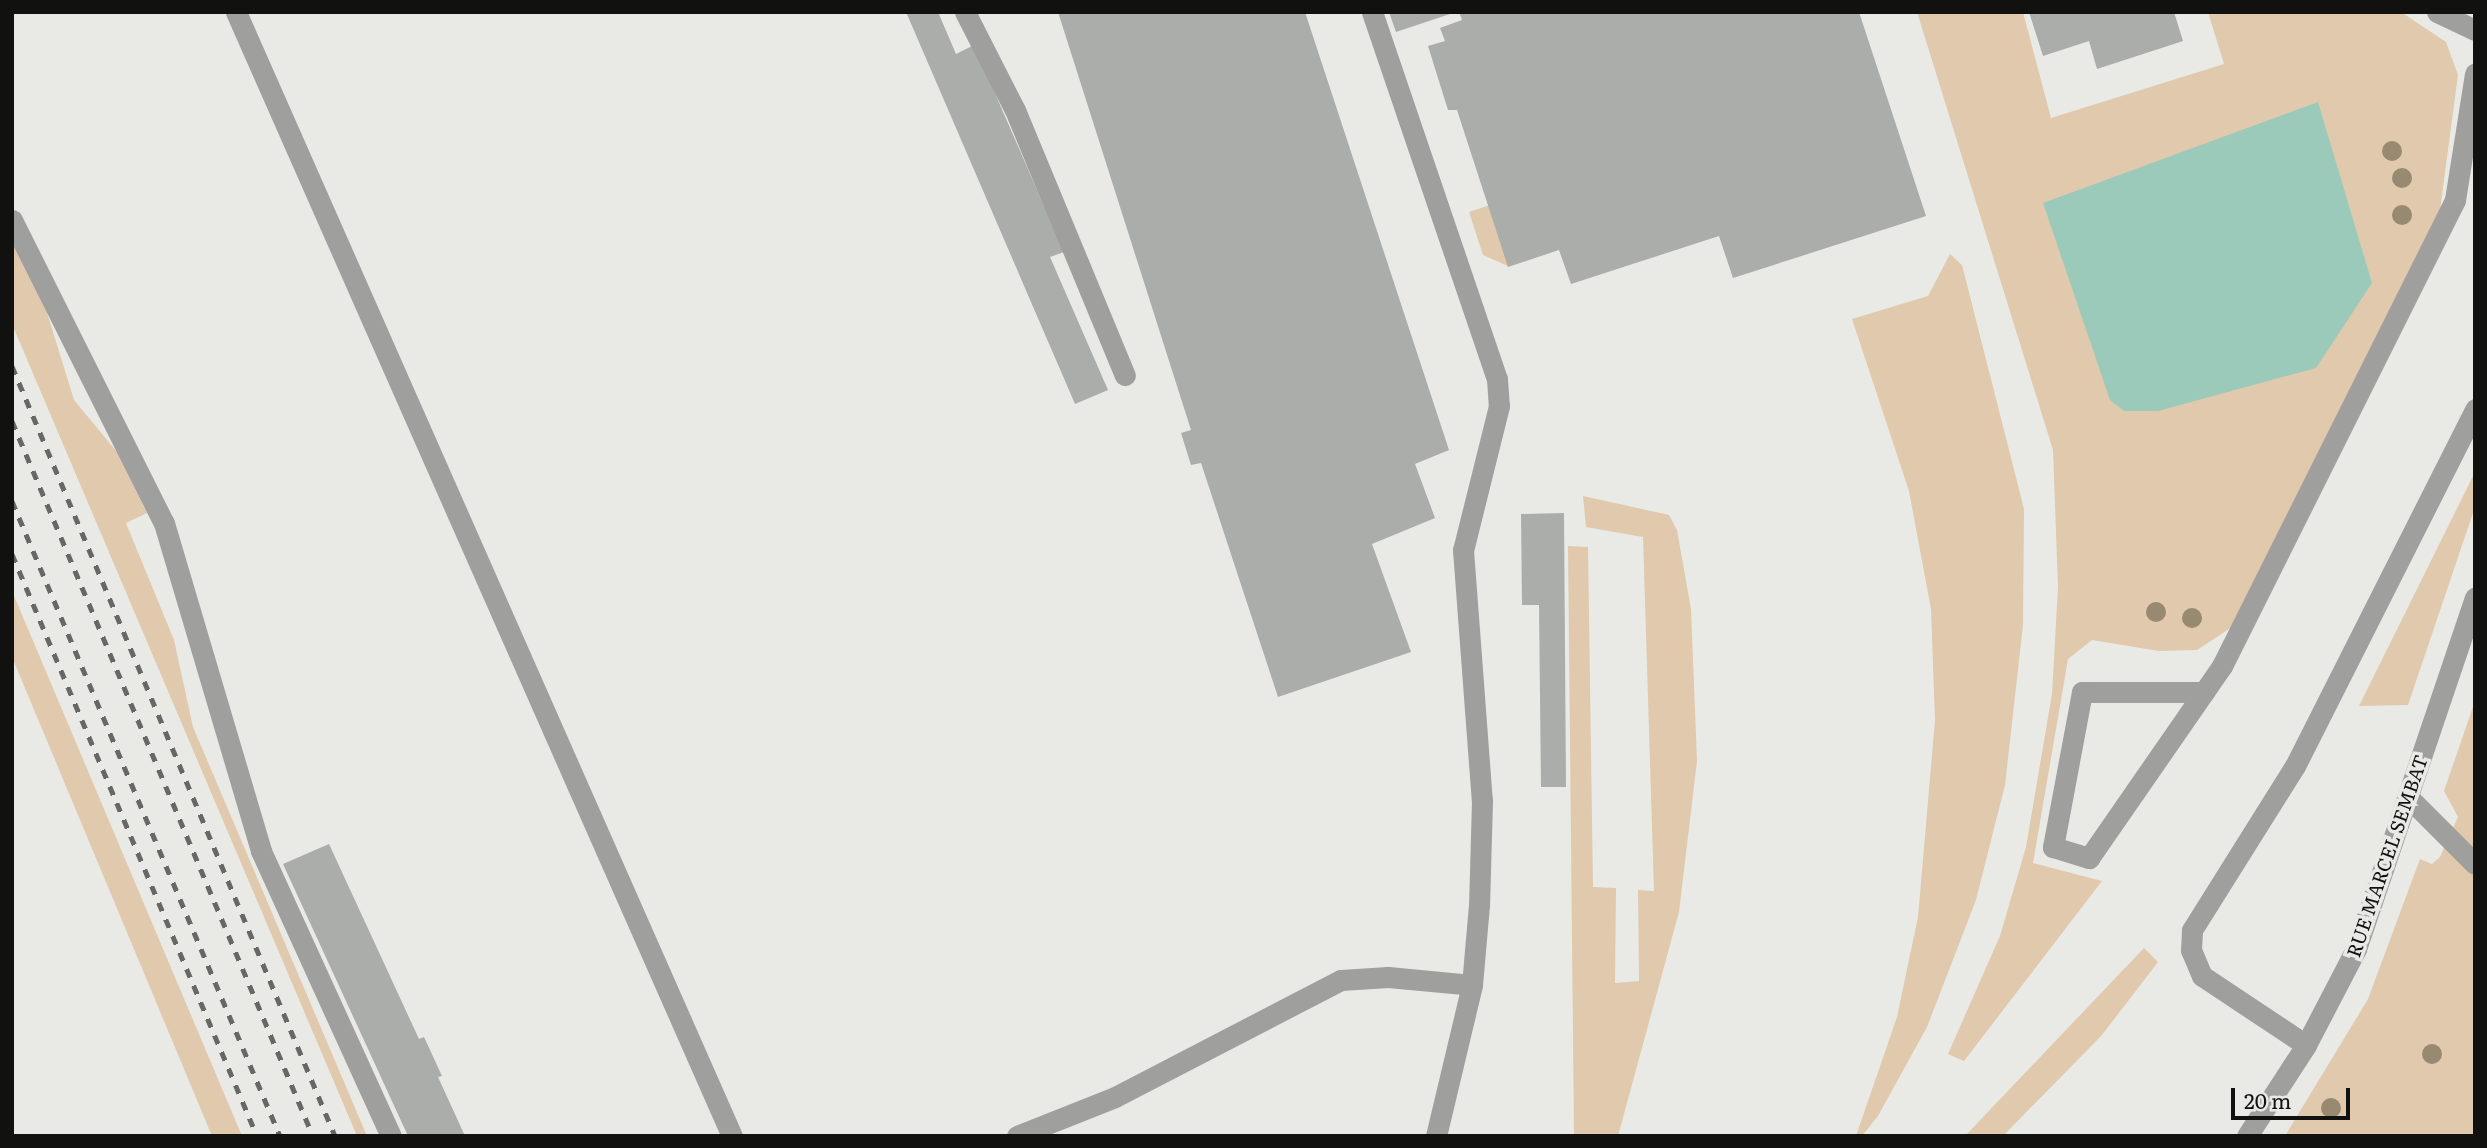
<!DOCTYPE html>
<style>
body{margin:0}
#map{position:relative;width:2487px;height:1148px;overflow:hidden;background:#e9eae6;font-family:Literata,serif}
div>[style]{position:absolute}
.green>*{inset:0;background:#e0c9ac}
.water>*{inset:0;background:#9bcaba}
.building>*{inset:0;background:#aaadaa}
.minor>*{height:21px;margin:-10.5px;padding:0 10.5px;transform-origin:10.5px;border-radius:10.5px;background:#9f9f9d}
.rail>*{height:5px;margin-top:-2.5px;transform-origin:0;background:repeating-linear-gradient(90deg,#676865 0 9px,transparent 0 18px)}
.trees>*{width:20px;height:20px;margin:-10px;border-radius:50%;background:#988a71}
span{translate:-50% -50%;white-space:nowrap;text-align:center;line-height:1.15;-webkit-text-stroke:7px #e9eae6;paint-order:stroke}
.street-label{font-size:19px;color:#111210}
.frame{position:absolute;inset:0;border:14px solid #111210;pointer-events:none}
.scale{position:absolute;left:2231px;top:1088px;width:119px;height:32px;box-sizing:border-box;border:4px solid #111210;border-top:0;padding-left:9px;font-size:21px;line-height:24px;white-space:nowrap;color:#111210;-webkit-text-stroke:5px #e9eae6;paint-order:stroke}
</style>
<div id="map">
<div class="green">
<div style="clip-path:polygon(1917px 12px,2023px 12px,2051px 118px,2224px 64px,2208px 12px,2401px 12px,2446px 42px,2458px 75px,2440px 210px,2235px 625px,2197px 650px,2159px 651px,2092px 640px,2068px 659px,2033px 863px,2102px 881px,1964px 1061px,1948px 1054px,2000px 936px,2026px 847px,2052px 694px,2058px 587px,2053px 450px)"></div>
<div style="clip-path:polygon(1490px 205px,1510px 267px,1483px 255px,1469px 212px)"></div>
<div style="clip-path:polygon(12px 236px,36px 277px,74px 400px,117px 452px,147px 513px,126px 523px,174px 640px,193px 727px,367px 1136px,357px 1136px,12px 324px)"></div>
<div style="clip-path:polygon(1950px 254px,1962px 265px,2024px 509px,2023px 625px,2005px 785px,1976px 900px,1927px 1027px,1878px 1116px,1862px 1136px,1856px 1136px,1897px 1017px,1918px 917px,1935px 720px,1931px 609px,1909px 491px,1852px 319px,1928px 296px)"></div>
<div style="clip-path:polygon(2475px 472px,2475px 507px,2408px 705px,2359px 706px)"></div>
<div style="clip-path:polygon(1583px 496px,1669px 515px,1677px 530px,1691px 609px,1697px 761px,1679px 912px,1618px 1136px,1574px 1136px,1568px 546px,1588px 547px,1593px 887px,1616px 888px,1615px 983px,1639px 981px,1638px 890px,1654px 891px,1643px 537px,1586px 527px)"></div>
<div style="clip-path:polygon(12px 591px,242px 1136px,212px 1136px,12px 657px)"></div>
<div style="clip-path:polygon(2475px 701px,2475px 1136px,2285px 1136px,2368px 999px,2420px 859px,2432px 864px,2440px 857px,2458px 817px,2444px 791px)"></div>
<div style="clip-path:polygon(2144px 948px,2158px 962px,2102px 1035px,2003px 1136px,1965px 1136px)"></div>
</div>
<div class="water">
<div style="clip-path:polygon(2318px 102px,2372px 283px,2316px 368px,2158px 411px,2124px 411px,2110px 400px,2043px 203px)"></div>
</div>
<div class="building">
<div style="clip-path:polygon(906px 12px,938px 12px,956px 54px,974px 45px,1064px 252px,1050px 257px,1108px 390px,1075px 404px)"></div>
<div style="clip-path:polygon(1058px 12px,1305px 12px,1449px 450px,1415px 464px,1435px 518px,1372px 544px,1411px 652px,1278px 697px,1201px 463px,1191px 465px,1181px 433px,1191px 430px)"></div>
<div style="clip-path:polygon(1389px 12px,1453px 12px,1453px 13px,1396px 32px)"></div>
<div style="clip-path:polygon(1459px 12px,1859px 12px,1926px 216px,1733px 278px,1719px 236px,1571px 284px,1559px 250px,1508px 267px,1457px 110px,1448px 110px,1428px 46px,1445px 41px,1440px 28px,1462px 20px)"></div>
<div style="clip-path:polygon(2029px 12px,2174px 12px,2183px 41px,2097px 69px,2089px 41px,2043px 56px)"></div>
<div style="clip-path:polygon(1564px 513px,1566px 787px,1541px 787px,1539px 605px,1522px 605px,1521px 514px)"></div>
<div style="clip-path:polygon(329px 844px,419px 1039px,424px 1037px,442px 1076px,438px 1077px,465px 1136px,408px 1136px,283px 864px)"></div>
</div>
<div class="minor">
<div style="left:236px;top:12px;width:1229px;rotate:66.19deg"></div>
<div style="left:965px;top:12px;width:110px;rotate:63deg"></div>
<div style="left:1015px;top:110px;width:287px;rotate:67.5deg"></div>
<div style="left:1372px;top:12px;width:388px;rotate:71.2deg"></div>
<div style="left:1497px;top:379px;width:27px;rotate:86deg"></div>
<div style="left:1499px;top:406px;width:148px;rotate:104deg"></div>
<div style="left:1463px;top:550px;width:251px;rotate:85.7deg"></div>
<div style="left:1482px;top:800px;width:105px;rotate:91.6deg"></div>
<div style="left:1479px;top:905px;width:80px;rotate:95deg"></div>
<div style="left:1472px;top:985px;width:155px;rotate:103.4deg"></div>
<div style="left:2437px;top:12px;width:42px;rotate:25.3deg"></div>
<div style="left:12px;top:220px;width:339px;rotate:63.4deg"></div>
<div style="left:164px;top:523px;width:342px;rotate:73.5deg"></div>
<div style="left:261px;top:851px;width:313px;rotate:65.5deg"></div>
<div style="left:2204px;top:692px;width:122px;rotate:180deg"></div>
<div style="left:2082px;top:692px;width:158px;rotate:100.6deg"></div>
<div style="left:2053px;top:847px;width:38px;rotate:17deg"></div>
<div style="left:2089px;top:858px;width:234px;rotate:-55.3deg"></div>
<div style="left:2222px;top:666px;width:521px;rotate:-63.43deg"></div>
<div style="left:2455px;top:200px;width:128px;rotate:-81deg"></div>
<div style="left:2409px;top:798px;width:93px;rotate:45deg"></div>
<div style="left:2306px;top:1045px;width:125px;rotate:-146.4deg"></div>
<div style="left:2202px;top:976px;width:28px;rotate:-113deg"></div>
<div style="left:2191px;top:950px;width:20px;rotate:-87deg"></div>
<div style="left:2192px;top:930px;width:194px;rotate:-57.9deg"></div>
<div style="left:2295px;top:766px;width:400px;rotate:-63.2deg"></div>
<div style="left:1017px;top:1136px;width:105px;rotate:-21.7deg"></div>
<div style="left:1115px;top:1097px;width:254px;rotate:-27.4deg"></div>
<div style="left:1341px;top:980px;width:47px;rotate:-3.7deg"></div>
<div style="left:1388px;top:977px;width:84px;rotate:5.4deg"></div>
<div style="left:2247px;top:1136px;width:108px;rotate:-57deg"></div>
<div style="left:2306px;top:1045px;width:108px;rotate:-62.5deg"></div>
<div style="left:2356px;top:949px;width:371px;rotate:-71.3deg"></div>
</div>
<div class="rail">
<div style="left:12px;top:366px;width:835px;rotate:67.24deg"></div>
<div style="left:12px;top:421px;width:776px;rotate:67.17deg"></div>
<div style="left:12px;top:501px;width:689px;rotate:67.12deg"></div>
<div style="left:12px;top:554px;width:631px;rotate:67.17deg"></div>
</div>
<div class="trees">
<div style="left:2392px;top:151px"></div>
<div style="left:2402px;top:178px"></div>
<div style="left:2402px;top:215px"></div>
<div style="left:2156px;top:612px"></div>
<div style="left:2192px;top:618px"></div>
<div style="left:2432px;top:1054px"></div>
<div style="left:2331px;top:1108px"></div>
</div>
<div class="street-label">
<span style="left:2387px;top:856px;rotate:-71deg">RUE MARCEL SEMBAT</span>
</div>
<div class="frame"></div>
<div class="scale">20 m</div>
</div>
